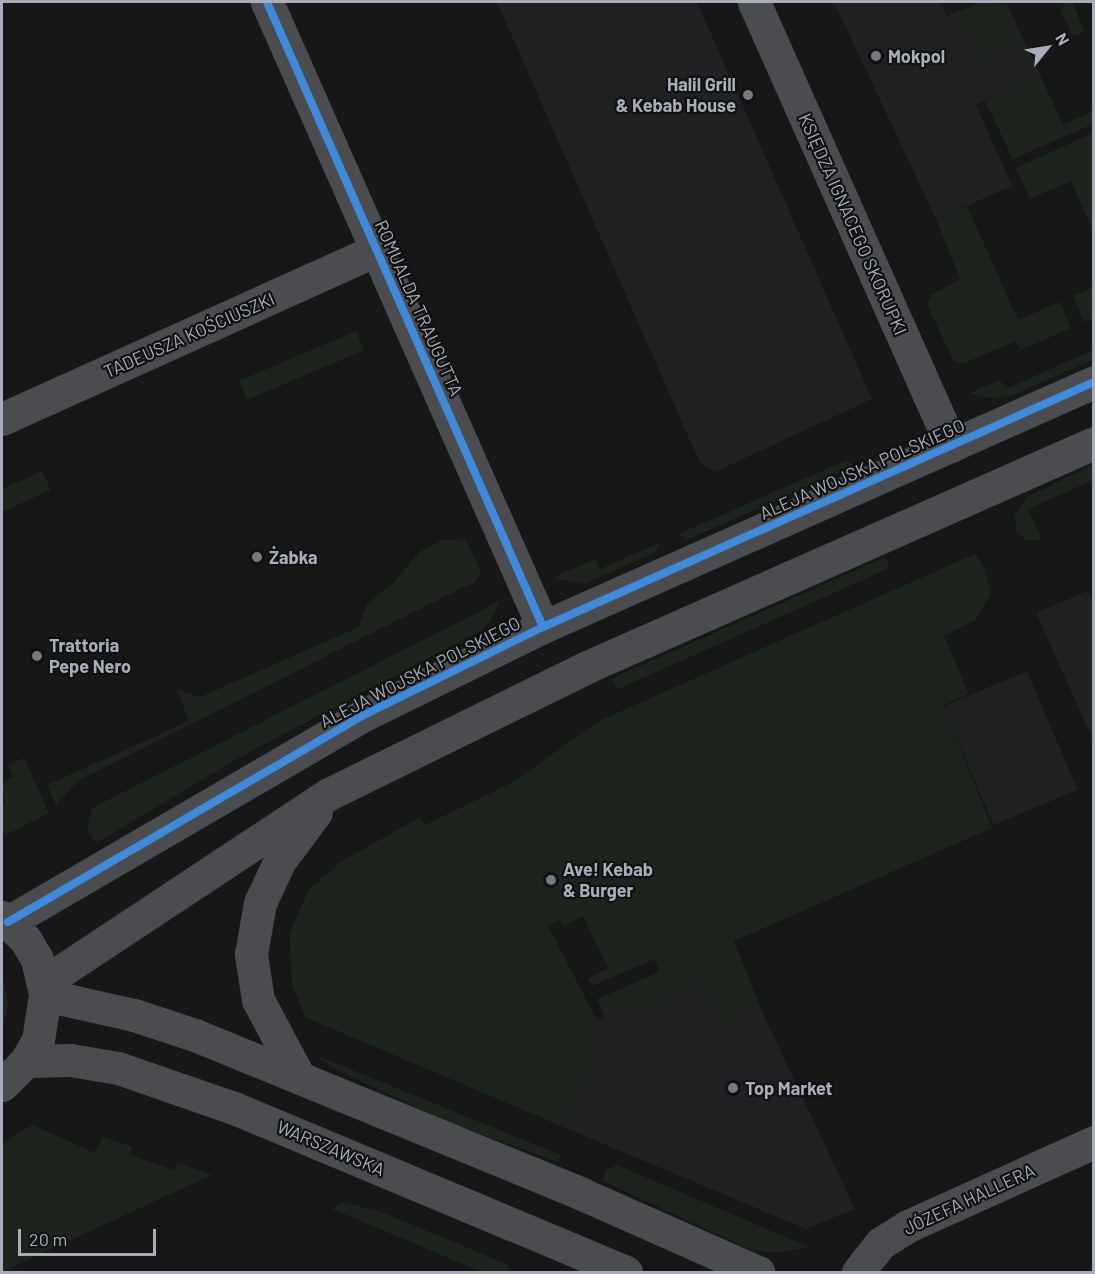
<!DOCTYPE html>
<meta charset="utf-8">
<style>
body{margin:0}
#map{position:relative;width:1095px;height:1274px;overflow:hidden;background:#171717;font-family:Barlow,sans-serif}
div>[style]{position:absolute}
.built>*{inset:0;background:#212123;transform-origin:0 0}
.green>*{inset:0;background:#1c241d;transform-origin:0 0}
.minor>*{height:33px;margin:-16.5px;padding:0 16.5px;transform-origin:16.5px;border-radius:16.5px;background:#4b4c50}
.tertiary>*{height:33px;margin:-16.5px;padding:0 16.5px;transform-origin:16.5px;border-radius:16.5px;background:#4b4c50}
.cycleway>*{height:8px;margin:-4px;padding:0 4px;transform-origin:4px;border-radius:4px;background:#408adc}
.dots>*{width:16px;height:16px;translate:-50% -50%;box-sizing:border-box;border:3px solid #111113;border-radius:50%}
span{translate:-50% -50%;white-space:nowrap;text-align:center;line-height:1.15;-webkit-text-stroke:4.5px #111113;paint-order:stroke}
.poi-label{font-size:18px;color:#a7aeb9;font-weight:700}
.left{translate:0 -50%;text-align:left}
.right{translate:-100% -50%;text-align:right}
.street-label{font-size:18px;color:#a7aeb9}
.frame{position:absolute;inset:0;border:3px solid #a7aeb9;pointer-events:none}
.north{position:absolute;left:1017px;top:18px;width:60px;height:60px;-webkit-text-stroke:4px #111113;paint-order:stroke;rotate:60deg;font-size:16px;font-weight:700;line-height:24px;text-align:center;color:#a7aeb9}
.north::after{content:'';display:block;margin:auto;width:21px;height:27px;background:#a7aeb9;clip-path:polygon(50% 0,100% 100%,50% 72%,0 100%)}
.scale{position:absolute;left:18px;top:1229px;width:138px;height:27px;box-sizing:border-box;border:3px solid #a7aeb9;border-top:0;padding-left:8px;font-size:18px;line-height:21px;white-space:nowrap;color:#a7aeb9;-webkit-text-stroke:4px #111113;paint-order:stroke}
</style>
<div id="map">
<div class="built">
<div style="clip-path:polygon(497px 2px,697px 2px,872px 399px,715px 472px,699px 461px)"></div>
<div style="clip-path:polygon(834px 2px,939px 2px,947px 16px,982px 2px,1007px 5px,1040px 75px,976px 105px,1012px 186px,936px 219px)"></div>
<div style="clip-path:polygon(1087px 591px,1094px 605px,1093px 740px,1036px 613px)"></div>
<div style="left:1027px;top:671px;width:129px;height:91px;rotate:67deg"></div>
<div style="clip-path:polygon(703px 983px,722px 1024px,760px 1007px,855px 1209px,806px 1229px,561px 1126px,594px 1051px,583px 1027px,644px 1000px,648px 1007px)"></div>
</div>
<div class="green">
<div style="clip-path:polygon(987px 2px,1003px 7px,1021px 45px,986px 61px,953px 16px)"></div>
<div style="clip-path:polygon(1066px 2px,1073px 2px,1084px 32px,1073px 36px,1061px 11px)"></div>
<div style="clip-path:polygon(1040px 75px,1063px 125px,1093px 111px,1093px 124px,1013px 159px,985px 101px)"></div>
<div style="clip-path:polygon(1093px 133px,1093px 231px,1071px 181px,1030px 199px,1016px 168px)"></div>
<div style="clip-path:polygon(967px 206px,1018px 320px,1060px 302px,1071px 328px,1021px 350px,1016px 341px,962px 364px,953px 360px,927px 304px,931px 295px,960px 279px,936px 219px)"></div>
<div style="clip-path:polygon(1093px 287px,1093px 318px,1084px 322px,1073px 296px)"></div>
<div style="left:356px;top:331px;width:21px;height:127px;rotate:67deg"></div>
<div style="clip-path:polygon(1093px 350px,1093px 360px,1011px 396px,991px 398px,970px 393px,1000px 380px,1006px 389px)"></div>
<div style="clip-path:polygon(847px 460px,853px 466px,687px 540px,678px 534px)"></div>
<div style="clip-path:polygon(1093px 465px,1093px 480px,1028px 509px,1042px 540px,1027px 540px,1016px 533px,1015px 514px,1029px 496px)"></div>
<div style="clip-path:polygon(42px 471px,51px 490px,2px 512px,2px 489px)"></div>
<div style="clip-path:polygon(466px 539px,481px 572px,476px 581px,78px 781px,56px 805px,47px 785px,189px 721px,177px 690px,200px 697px,359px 627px,367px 604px,394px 582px,419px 552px,442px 540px)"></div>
<div style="clip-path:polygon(661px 542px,656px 552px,584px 584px,552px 578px,595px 559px,600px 569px)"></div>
<div style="clip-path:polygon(975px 554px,984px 567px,991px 594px,975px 620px,944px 636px,969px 694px,943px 705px,992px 828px,734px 941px,760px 1007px,721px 1024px,703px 983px,647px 1007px,644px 1000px,605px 1018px,597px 999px,659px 972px,655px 959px,592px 986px,588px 979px,608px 968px,583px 916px,563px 926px,560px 919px,548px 925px,597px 1021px,584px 1027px,594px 1051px,561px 1126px,305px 1017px,292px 984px,289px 935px,308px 891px,339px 863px,420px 817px,425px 825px,513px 782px,599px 721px)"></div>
<div style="left:885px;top:557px;width:12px;height:299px;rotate:66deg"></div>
<div style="clip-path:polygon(500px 601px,490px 622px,482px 630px,244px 755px,96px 843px,87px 831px,92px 808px)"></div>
<div style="clip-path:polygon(24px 758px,49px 813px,2px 837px,2px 806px,5px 804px,2px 782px,13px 777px,8px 765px)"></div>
<div style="clip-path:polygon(2px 972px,8px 1005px,2px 1029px)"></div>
<div style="clip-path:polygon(313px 1054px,561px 1155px,558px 1162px,448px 1122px,337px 1070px)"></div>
<div style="clip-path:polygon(32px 1125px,95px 1153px,103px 1137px,132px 1147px,130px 1155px,174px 1170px,177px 1163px,212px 1175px,10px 1268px,12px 1272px,2px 1272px,2px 1143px)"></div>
<div style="clip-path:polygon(617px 1165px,783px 1236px,810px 1247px,776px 1253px,751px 1250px,603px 1181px,606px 1170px)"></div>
<div style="clip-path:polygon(341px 1202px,382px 1212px,507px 1264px,511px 1272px,482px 1272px,332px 1209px)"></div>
</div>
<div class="minor">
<div style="left:267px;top:2px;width:683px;rotate:66.17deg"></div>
<div style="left:754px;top:2px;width:486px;rotate:66deg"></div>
<div style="left:2px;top:419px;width:410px;rotate:-24.3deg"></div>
<div style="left:858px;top:1272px;width:37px;rotate:-52deg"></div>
<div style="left:881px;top:1243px;width:32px;rotate:-32deg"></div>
<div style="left:908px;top:1226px;width:204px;rotate:-24.3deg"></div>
</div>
<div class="tertiary">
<div style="left:2px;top:917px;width:32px;rotate:44deg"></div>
<div style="left:25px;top:939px;width:23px;rotate:59deg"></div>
<div style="left:37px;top:959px;width:37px;rotate:77deg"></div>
<div style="left:45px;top:995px;width:46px;rotate:98.8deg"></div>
<div style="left:38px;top:1040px;width:24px;rotate:120deg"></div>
<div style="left:26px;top:1061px;width:34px;rotate:135deg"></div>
<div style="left:8px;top:922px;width:414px;rotate:-30.2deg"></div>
<div style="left:366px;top:714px;width:197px;rotate:-26.2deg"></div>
<div style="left:543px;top:627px;width:603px;rotate:-23.97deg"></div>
<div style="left:43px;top:983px;width:343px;rotate:-33.5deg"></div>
<div style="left:329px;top:794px;width:288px;rotate:-26.2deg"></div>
<div style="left:587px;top:667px;width:554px;rotate:-23.84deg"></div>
<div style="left:45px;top:995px;width:91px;rotate:12.7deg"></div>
<div style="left:134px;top:1015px;width:64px;rotate:18.2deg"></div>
<div style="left:195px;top:1035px;width:418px;rotate:22.3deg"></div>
<div style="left:582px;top:1194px;width:193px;rotate:23.9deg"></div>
<div style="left:26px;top:1061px;width:44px;rotate:-1.3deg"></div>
<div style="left:70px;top:1060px;width:49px;rotate:9.5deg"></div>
<div style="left:118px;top:1068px;width:123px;rotate:19deg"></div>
<div style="left:234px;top:1108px;width:425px;rotate:22.7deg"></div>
<div style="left:299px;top:1077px;width:87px;rotate:-118deg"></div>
<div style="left:258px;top:1000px;width:47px;rotate:-98.7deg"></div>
<div style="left:251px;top:954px;width:52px;rotate:-80deg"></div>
<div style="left:260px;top:903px;width:45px;rotate:-65.1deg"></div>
<div style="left:279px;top:862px;width:62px;rotate:-53.5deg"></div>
</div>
<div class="cycleway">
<div style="left:267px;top:2px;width:683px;rotate:66.17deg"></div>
<div style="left:8px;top:922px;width:414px;rotate:-30.2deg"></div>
<div style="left:366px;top:714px;width:197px;rotate:-26.2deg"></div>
<div style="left:543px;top:627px;width:603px;rotate:-23.97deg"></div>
</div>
<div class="dots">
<div style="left:876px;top:56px;background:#757980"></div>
<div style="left:748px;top:95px;background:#757980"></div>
<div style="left:257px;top:557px;background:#757980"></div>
<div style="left:37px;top:656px;background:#757980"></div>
<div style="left:551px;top:880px;background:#757980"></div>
<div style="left:733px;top:1088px;background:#757980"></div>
</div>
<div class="poi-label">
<span class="left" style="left:888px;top:56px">Mokpol</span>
<span class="right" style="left:736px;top:95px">Halil Grill<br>&amp; Kebab House</span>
<span class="left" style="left:269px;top:557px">Żabka</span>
<span class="left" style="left:49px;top:656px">Trattoria<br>Pepe Nero</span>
<span class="left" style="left:563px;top:880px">Ave! Kebab<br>&amp; Burger</span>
<span class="left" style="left:745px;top:1088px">Top Market</span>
</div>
<div class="street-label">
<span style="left:853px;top:224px;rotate:66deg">KSIĘDZA IGNACEGO SKORUPKI</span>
<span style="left:419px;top:308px;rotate:66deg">ROMUALDA TRAUGUTTA</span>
<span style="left:189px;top:335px;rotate:-24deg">TADEUSZA KOŚCIUSZKI</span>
<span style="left:862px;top:469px;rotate:-24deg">ALEJA WOJSKA POLSKIEGO</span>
<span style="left:420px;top:672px;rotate:-27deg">ALEJA WOJSKA POLSKIEGO</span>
<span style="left:331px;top:1148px;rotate:23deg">WARSZAWSKA</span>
<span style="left:969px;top:1199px;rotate:-25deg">JÓZEFA HALLERA</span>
</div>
<div class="frame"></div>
<div class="north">N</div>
<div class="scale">20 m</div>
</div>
